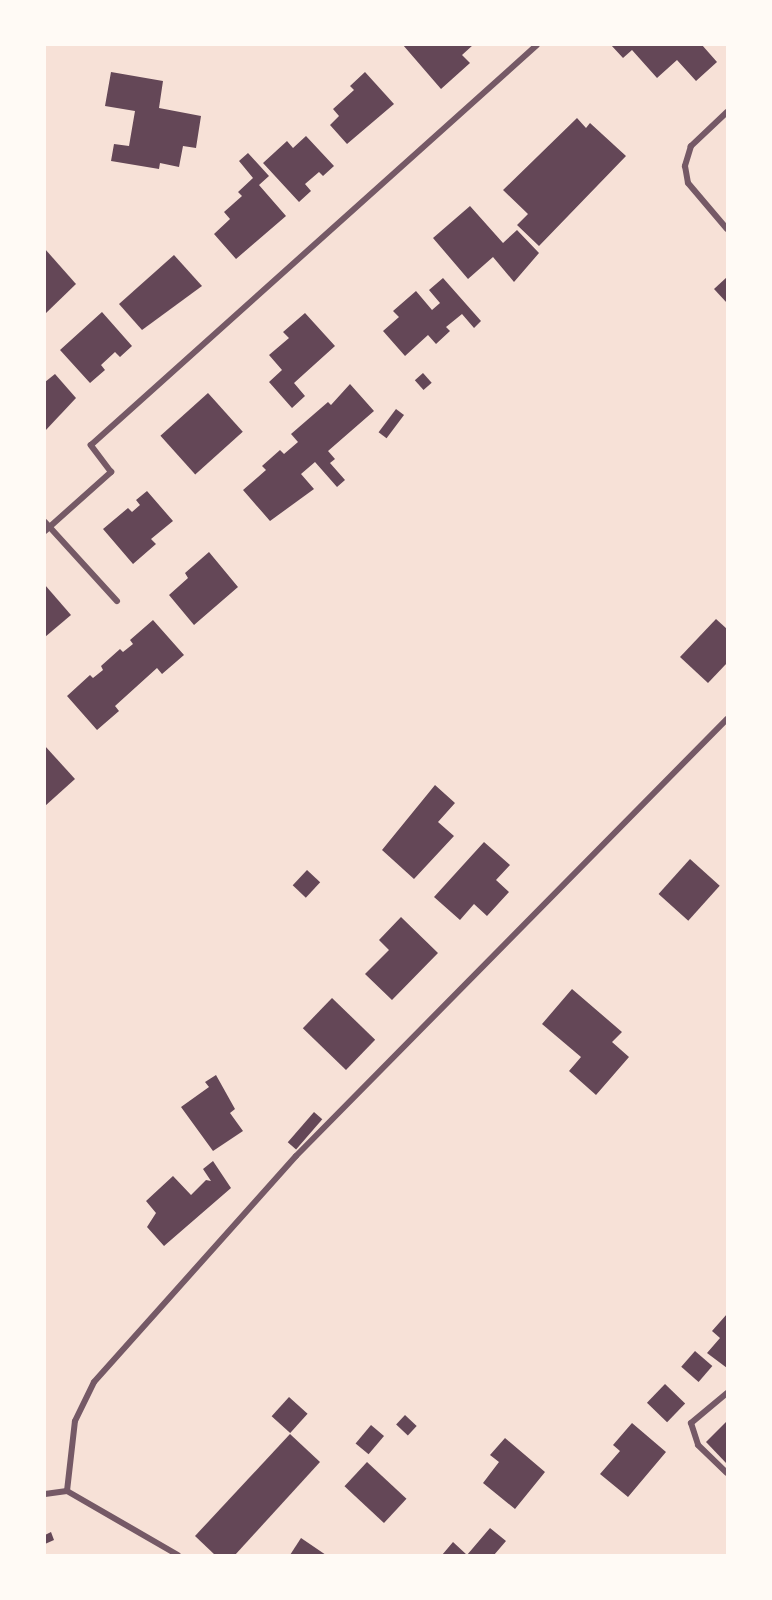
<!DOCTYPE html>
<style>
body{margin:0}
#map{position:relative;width:772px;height:1600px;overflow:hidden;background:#f7e1d7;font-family:Mulish,sans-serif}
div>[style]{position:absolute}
.building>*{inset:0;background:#644757;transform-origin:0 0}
.minor>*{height:6px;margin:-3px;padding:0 3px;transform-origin:3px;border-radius:3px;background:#755966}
span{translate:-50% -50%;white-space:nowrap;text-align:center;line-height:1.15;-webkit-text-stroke:6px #fffaf5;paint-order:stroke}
.frame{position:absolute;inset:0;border:46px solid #fffaf5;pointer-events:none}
</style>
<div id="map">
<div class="building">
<div style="clip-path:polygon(403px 45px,473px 45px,462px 55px,470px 63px,441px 89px)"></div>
<div style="clip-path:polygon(611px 45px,702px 45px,717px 62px,696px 81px,677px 60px,657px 78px,632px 50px,623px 58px)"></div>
<div style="clip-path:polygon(111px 72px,163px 81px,159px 108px,201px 116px,196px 148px,183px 146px,179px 167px,160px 163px,159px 169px,111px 161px,114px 144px,129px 146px,135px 111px,105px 106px)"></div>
<div style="clip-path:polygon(365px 72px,394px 104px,347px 144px,330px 125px,339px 116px,333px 109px,354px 90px,350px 86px)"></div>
<div style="clip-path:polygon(577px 118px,586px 128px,590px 123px,626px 156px,539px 246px,517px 225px,528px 214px,503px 190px)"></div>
<div style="clip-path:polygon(306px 136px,334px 166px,323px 176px,319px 172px,305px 184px,311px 191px,299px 202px,263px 163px,287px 141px,293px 148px)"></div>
<div style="clip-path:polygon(248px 153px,269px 176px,259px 185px,286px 216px,236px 259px,214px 234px,230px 219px,224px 212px,242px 196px,238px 192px,253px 178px,239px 161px)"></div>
<div style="clip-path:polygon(470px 206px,503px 243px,517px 230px,539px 253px,514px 282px,493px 257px,468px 279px,433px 238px)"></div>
<div style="clip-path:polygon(45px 249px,76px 284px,45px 314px)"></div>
<div style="clip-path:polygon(174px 255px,202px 286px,142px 330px,119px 304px)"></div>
<div style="clip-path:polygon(727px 277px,727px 303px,714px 289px)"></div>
<div style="clip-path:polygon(443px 278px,481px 321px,474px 328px,462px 314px,446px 327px,450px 331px,436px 344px,428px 335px,405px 356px,383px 331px,399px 317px,393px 311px,416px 291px,432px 310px,440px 303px,429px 290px)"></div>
<div style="clip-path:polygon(102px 312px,132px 346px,120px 357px,115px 352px,101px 365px,105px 370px,90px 383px,60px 350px)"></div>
<div style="clip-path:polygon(305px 313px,335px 346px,294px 383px,305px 396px,292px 408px,269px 382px,282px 370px,269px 355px,289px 338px,283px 332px)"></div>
<div style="left:423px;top:373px;width:13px;height:11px;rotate:48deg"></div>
<div style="clip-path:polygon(55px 374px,76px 398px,45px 431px,45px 382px)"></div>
<div style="clip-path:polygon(350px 384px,374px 411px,328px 451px,335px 459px,330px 463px,345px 480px,337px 487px,315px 462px,301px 474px,314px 489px,270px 521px,243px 490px,266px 470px,262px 466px,280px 450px,284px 454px,298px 442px,291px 434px,328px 402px,331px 405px)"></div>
<div style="left:208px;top:393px;width:52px;height:64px;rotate:48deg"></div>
<div style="left:396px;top:409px;width:10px;height:29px;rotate:37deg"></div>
<div style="clip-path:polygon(147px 491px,173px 521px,151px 539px,156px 544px,133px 564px,103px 529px,128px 508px,132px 512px,140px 505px,136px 500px)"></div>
<div style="clip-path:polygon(209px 552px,238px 587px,194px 625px,169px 595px,188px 578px,185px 573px)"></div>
<div style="clip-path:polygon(45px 585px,71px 615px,45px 637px)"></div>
<div style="clip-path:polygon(716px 619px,727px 629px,727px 663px,708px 683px,680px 657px)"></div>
<div style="clip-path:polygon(153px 620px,184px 655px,162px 674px,157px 668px,115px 706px,119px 711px,97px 730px,67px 696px,90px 675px,93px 678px,103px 670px,101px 666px,120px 649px,123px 652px,133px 644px,130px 640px)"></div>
<div style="clip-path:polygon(45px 746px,75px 779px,45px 806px)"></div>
<div style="clip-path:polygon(435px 785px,455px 803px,438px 822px,454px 836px,414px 879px,382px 850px)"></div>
<div style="clip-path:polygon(484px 842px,510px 865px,496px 880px,509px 892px,487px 916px,474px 904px,460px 920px,434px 897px)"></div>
<div style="left:690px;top:859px;width:40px;height:47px;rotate:42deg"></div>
<div style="left:307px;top:870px;width:18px;height:21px;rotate:43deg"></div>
<div style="clip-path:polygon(401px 917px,438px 953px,392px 1000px,365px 974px,389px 950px,379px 940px)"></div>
<div style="clip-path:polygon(572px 989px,622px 1032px,612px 1042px,629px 1057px,596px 1095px,569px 1071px,581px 1057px,542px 1024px)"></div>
<div style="left:332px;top:998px;width:60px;height:42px;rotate:44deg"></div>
<div style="clip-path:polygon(216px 1075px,235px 1109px,230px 1113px,243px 1131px,213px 1151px,181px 1107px,209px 1087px,205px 1082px)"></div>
<div style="left:314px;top:1112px;width:11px;height:40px;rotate:41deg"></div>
<div style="clip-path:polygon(213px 1161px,231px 1188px,164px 1246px,147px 1227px,156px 1213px,146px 1201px,173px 1176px,191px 1195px,206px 1180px,211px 1181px,203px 1169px)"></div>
<div style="clip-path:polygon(727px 1314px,727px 1368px,707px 1353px,720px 1338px,712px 1331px)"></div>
<div style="left:695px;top:1351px;width:23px;height:21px;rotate:41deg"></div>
<div style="left:665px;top:1384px;width:28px;height:26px;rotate:44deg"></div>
<div style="left:289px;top:1397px;width:25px;height:26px;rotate:42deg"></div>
<div style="left:405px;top:1415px;width:16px;height:13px;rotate:43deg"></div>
<div style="clip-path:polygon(727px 1421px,727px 1464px,706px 1442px)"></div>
<div style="clip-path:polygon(632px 1423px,666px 1452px,628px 1497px,600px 1474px,620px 1451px,613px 1445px)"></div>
<div style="left:371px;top:1425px;width:17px;height:24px;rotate:40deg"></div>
<div style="clip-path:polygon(290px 1434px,320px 1462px,235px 1555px,215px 1555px,195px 1536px)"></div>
<div style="clip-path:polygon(505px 1438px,545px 1472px,515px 1509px,483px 1483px,499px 1462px,490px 1455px)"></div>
<div style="left:367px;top:1462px;width:54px;height:33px;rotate:43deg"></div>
<div style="clip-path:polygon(490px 1528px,506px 1541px,494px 1555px,442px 1555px,453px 1542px,467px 1555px)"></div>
<div style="clip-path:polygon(51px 1532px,54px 1540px,45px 1544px,45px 1535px)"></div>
<div style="clip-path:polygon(301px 1538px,326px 1555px,290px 1555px)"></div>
</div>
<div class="minor">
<div style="left:727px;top:112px;width:50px;rotate:136.6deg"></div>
<div style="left:691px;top:146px;width:21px;rotate:107deg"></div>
<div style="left:685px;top:166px;width:17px;rotate:80deg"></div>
<div style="left:688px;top:183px;width:60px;rotate:49.7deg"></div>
<div style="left:45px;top:522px;width:107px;rotate:47.7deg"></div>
<div style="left:45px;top:531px;width:89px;rotate:-41.8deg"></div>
<div style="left:111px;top:472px;width:34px;rotate:-127deg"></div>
<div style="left:91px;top:445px;width:599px;rotate:-41.89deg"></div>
<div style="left:727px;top:1393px;width:47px;rotate:140.2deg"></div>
<div style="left:691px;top:1423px;width:23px;rotate:72deg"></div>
<div style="left:698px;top:1445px;width:40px;rotate:44deg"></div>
<div style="left:67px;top:1491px;width:70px;rotate:-83.5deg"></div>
<div style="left:75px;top:1421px;width:43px;rotate:-64deg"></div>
<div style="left:94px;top:1382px;width:303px;rotate:-48.2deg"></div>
<div style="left:296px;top:1156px;width:614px;rotate:-45.4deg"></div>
<div style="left:45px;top:1494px;width:22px;rotate:-8deg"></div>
<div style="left:67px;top:1491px;width:128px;rotate:30deg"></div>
</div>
<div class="frame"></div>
</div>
